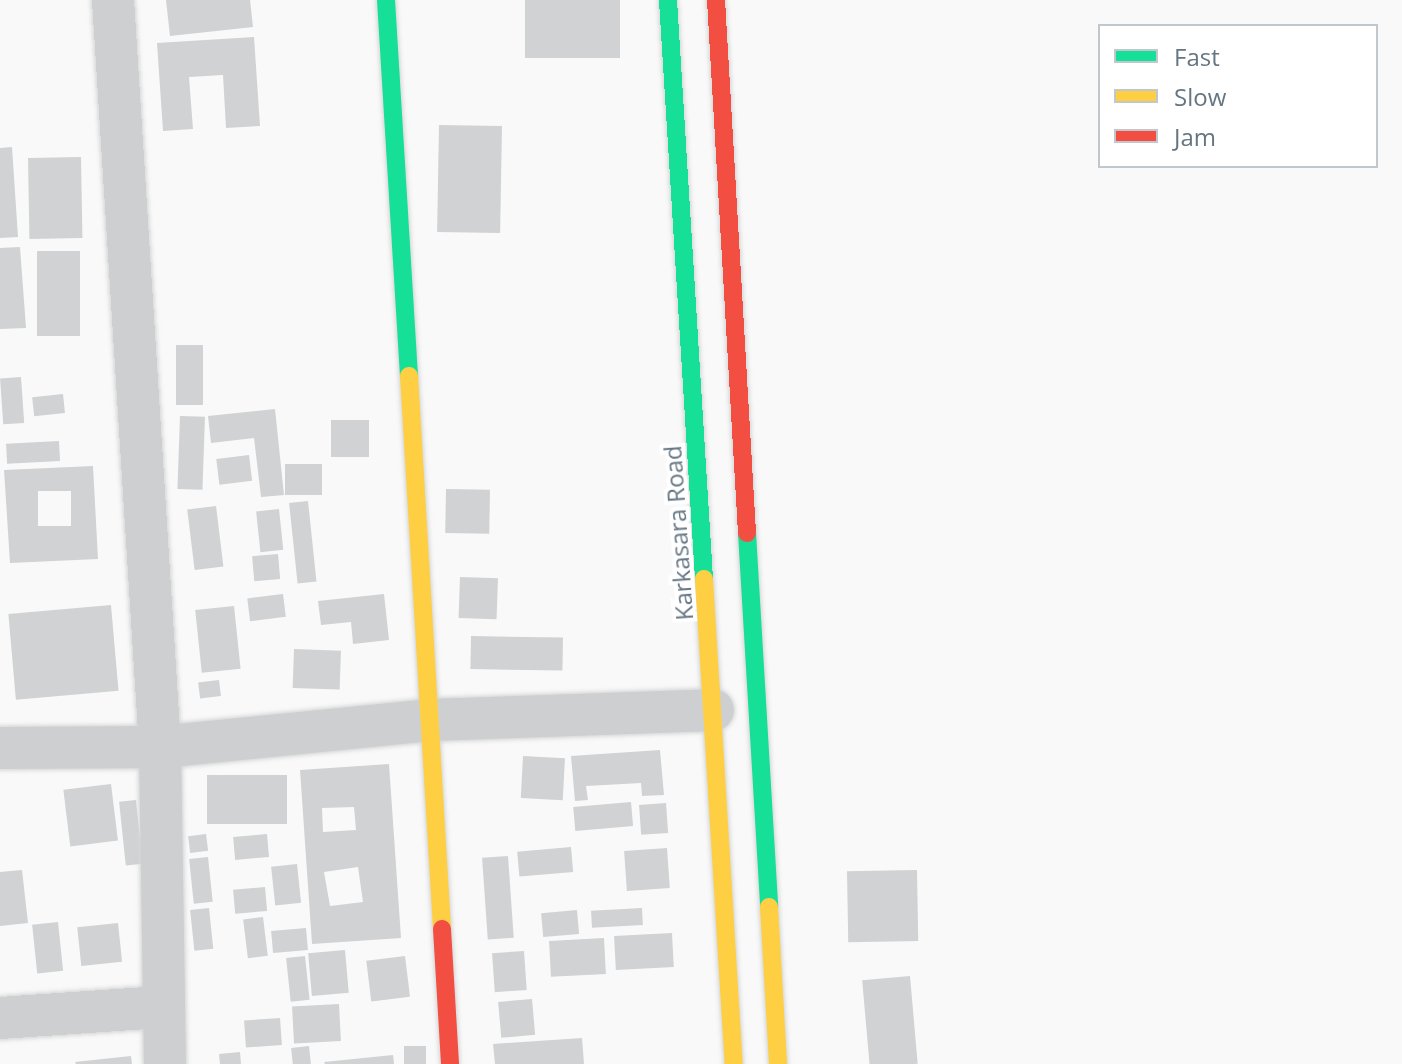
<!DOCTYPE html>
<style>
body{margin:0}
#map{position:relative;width:1402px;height:1064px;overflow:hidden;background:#f9f9f9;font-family:"Open Sans",sans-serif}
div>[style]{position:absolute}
.building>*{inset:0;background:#d0d2d3;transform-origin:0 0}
.roads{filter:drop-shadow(0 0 2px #d5d6d7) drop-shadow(0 0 2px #d5d6d7)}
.street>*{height:42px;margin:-21px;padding:0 21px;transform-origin:21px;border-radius:21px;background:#cecfd0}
.fast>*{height:18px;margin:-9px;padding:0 9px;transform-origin:9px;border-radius:9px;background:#16e098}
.slow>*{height:18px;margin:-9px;padding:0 9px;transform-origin:9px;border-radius:9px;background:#ffcf43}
.jam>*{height:18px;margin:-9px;padding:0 9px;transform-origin:9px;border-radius:9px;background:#f24e42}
span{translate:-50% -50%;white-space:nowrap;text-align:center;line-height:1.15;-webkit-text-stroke:8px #fff;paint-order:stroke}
.street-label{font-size:24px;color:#657683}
.legend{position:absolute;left:1098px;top:24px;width:280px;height:144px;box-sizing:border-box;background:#fff;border:2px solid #c1c8cd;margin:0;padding:10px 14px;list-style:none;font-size:24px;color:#657683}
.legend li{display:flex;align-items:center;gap:16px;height:40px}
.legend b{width:40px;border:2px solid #c1c8cd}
</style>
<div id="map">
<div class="building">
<div style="clip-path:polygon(166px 0,250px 0,253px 27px,170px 36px)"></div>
<div style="left:525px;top:0;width:95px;height:58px"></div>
<div style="clip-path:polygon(254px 37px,260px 126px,226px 128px,223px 75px,189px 77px,193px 129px,163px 131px,157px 43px)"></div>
<div style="left:439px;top:125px;width:63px;height:107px;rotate:1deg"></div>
<div style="clip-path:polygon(12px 147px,18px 237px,0 238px,0 148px)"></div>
<div style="left:81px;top:157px;width:81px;height:53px;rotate:89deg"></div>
<div style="clip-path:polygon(20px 247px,26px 328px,0 329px,0 248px)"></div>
<div style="left:37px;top:251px;width:43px;height:85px"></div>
<div style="left:176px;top:345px;width:27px;height:60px"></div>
<div style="left:21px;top:377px;width:46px;height:21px;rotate:86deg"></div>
<div style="left:63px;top:394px;width:19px;height:31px;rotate:84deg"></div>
<div style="clip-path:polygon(275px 409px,284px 495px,261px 497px,254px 438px,211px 443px,208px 416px)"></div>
<div style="left:180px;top:416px;width:25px;height:73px;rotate:2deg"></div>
<div style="left:331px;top:420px;width:38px;height:37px"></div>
<div style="left:59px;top:441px;width:20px;height:53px;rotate:87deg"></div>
<div style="left:249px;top:455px;width:26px;height:33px;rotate:83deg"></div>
<div style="left:285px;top:464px;width:37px;height:31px"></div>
<div style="clip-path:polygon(evenodd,93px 466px,98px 559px,10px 563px,4px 470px,93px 466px,38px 491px,71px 491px,71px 526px,38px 526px,38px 491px)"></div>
<div style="left:446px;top:489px;width:44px;height:44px;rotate:1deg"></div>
<div style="left:308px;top:501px;width:81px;height:19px;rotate:84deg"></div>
<div style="left:216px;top:506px;width:61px;height:29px;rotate:83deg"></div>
<div style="left:279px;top:509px;width:41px;height:23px;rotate:84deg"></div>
<div style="left:278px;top:554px;width:25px;height:26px;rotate:85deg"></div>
<div style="left:460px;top:577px;width:38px;height:41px;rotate:2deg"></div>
<div style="left:283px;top:594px;width:23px;height:36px;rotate:83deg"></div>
<div style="clip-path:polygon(384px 594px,389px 640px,353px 644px,351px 622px,321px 625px,318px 601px)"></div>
<div style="left:111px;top:605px;width:86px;height:103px;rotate:85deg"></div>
<div style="left:234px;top:606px;width:63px;height:39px;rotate:84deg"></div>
<div style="left:471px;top:636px;width:92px;height:33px;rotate:1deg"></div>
<div style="left:294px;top:649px;width:47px;height:39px;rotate:2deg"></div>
<div style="left:219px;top:680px;width:16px;height:21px;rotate:83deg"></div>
<div style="clip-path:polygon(660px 750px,664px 795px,642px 796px,641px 783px,586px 786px,588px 800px,575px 801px,571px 756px)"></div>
<div style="left:523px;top:756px;width:42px;height:42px;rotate:3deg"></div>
<div style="clip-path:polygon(evenodd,389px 764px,401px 938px,312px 944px,300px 770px,389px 764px,354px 807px,356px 830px,323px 832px,322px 808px,354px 807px,389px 764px,358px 867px,363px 902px,330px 906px,324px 872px,358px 867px)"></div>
<div style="left:287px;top:775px;width:49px;height:80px;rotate:90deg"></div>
<div style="left:111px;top:784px;width:57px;height:48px;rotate:83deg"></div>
<div style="left:136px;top:800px;width:64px;height:17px;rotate:84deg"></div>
<div style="left:631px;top:802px;width:24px;height:58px;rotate:85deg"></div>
<div style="left:666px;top:803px;width:30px;height:27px;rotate:86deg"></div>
<div style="left:206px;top:834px;width:17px;height:18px;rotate:83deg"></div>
<div style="left:267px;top:834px;width:23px;height:34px;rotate:85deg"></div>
<div style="left:571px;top:847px;width:25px;height:54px;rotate:85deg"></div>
<div style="left:667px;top:848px;width:40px;height:43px;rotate:86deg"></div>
<div style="left:508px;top:856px;width:82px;height:26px;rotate:86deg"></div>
<div style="left:208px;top:857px;width:45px;height:19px;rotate:84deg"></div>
<div style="left:297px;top:864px;width:39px;height:26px;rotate:84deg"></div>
<div style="clip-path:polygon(22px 870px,28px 923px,0 926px,0 872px)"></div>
<div style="left:917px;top:870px;width:71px;height:70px;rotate:89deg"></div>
<div style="left:265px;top:887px;width:24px;height:32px;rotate:85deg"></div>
<div style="left:209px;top:908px;width:41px;height:19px;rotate:84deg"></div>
<div style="left:642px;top:908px;width:17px;height:51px;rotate:87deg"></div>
<div style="left:577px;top:910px;width:24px;height:36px;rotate:85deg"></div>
<div style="left:263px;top:917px;width:39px;height:20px;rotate:83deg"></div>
<div style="left:58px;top:922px;width:49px;height:26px;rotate:84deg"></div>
<div style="left:118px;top:923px;width:39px;height:41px;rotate:84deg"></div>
<div style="left:306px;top:928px;width:22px;height:35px;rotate:85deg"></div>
<div style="left:672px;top:933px;width:34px;height:58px;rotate:87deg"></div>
<div style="left:604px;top:938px;width:36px;height:55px;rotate:87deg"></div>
<div style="left:345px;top:950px;width:43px;height:37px;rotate:85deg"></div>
<div style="left:524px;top:951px;width:39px;height:32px;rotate:86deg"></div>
<div style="left:305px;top:956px;width:44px;height:19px;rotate:84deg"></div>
<div style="left:405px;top:956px;width:41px;height:39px;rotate:83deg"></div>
<div style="left:910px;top:976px;width:88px;height:48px;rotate:85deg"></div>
<div style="left:532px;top:999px;width:36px;height:34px;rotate:85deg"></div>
<div style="left:339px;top:1004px;width:37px;height:47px;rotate:87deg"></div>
<div style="left:280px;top:1018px;width:27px;height:36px;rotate:86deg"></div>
<div style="clip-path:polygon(582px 1038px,584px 1064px,495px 1064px,493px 1044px)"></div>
<div style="left:309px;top:1046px;width:18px;height:18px;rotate:84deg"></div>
<div style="left:404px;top:1046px;width:22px;height:18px"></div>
<div style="clip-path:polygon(240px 1052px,241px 1064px,220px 1064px,219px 1054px)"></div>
<div style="clip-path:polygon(393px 1055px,394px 1064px,325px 1064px,324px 1062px)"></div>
<div style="clip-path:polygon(131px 1056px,132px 1064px,76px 1064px,75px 1062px)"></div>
</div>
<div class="roads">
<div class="street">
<div style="left:113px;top:0;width:748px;rotate:86.4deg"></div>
<div style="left:160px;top:747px;width:317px;rotate:89.1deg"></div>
<div style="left:0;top:748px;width:160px;rotate:-0.4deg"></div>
<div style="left:160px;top:747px;width:271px;rotate:-5.7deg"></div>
<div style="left:430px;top:720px;width:283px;rotate:-2deg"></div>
<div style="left:0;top:1018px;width:162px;rotate:-3.9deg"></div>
</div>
<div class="fast">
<div style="left:386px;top:0;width:377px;rotate:86.5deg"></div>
<div style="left:668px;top:0;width:580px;rotate:86.44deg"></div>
<div style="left:747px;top:533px;width:375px;rotate:86.6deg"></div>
</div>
<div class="slow">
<div style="left:409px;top:376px;width:554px;rotate:86.58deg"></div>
<div style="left:704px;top:579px;width:486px;rotate:86.5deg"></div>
<div style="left:769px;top:907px;width:157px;rotate:86.7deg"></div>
</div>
<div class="jam">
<div style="left:716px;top:0;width:534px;rotate:86.67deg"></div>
<div style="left:442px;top:929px;width:135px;rotate:86.6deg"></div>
</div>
</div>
<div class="street-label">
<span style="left:678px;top:533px;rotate:-94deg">Karkasara Road</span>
</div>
<ul class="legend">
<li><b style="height:10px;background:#16e098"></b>Fast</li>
<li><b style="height:10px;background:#ffcf43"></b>Slow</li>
<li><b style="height:10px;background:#f24e42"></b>Jam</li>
</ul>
</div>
